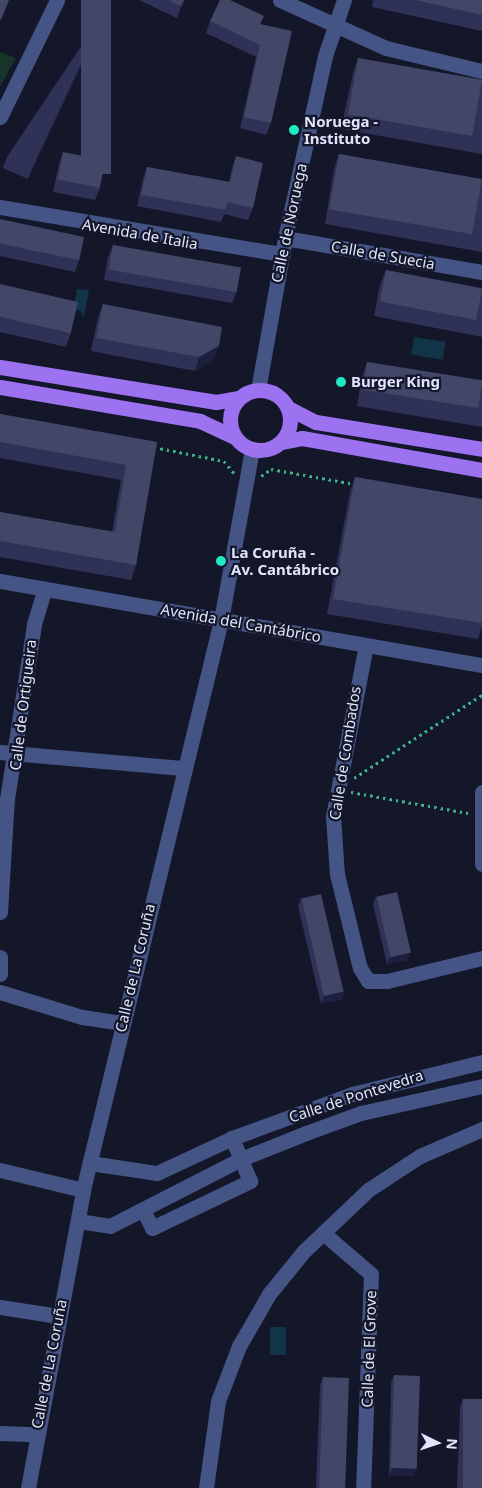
<!DOCTYPE html>
<meta charset="utf-8">
<style>
body{margin:0}
#map{position:relative;width:482px;height:1488px;overflow:hidden;background:#14172a;font-family:"Noto Sans",sans-serif}
div>[style]{position:absolute}
.green>*{inset:0;background:#17332a}
.water>*{inset:0;background:#113446;transform-origin:0 0}
.path>*{height:2.5px;margin-top:-1.25px;transform-origin:0;background:repeating-linear-gradient(90deg,#3db289 0 2.5px,transparent 0 6.5px)}
.minor>*{height:15px;margin:-7.5px;padding:0 7.5px;transform-origin:7.5px;border-radius:7.5px;background:#445484}
.major>*{height:15px;margin:-7.5px;padding:0 7.5px;transform-origin:7.5px;border-radius:7.5px;background:#9c72f1}
.major>.ring{margin:-7.5px;padding:0;box-sizing:content-box;background:none;border:15px solid #9c72f1;border-radius:50%}
.wall>*{inset:0;background:#2f3256}
.shaded-wall>*{inset:0;background:#1c1f3d}
.building>*{inset:0;background:#424667;transform-origin:0 0}
.dots>*{width:14px;height:14px;translate:-50% -50%;box-sizing:border-box;border:2px solid #14172a;border-radius:50%}
span{translate:-50% -50%;white-space:nowrap;text-align:center;line-height:1.15;-webkit-text-stroke:4.5px #14172a;paint-order:stroke}
.poi-label{font-size:15px;color:#e0e5fc;font-weight:700}
.left{translate:0 -50%;text-align:left}
.street-label{font-size:15px;color:#e0e5fc}
.north{position:absolute;left:412px;top:1418px;width:50px;height:50px;-webkit-text-stroke:4px #14172a;paint-order:stroke;rotate:94deg;font-size:14px;font-weight:700;line-height:20px;text-align:center;color:#e0e5fc}
.north::after{content:'';display:block;margin:auto;width:18px;height:22px;background:#e0e5fc;clip-path:polygon(50% 0,100% 100%,50% 72%,0 100%)}
</style>
<div id="map">
<div class="green">
<div style="clip-path:polygon(0 52px,16px 58px,0 87px)"></div>
</div>
<div class="water">
<div style="clip-path:polygon(77px 289px,89px 290px,84px 318px,81px 311px,73px 309px)"></div>
<div style="left:414px;top:337px;width:32px;height:18px;rotate:9deg"></div>
<div style="left:270px;top:1327px;width:16px;height:28px"></div>
</div>
<div class="path">
<div style="left:154px;top:447px;width:71px;rotate:11.3deg"></div>
<div style="left:224px;top:461px;width:16px;rotate:50deg"></div>
<div style="left:261px;top:476px;width:12px;rotate:-35deg"></div>
<div style="left:271px;top:469px;width:85px;rotate:10.1deg"></div>
<div style="left:354px;top:778px;width:153px;rotate:-33deg"></div>
<div style="left:351px;top:792px;width:119px;rotate:10.2deg"></div>
</div>
<div class="minor">
<div style="left:280px;top:0;width:116px;rotate:24.4deg"></div>
<div style="left:386px;top:48px;width:99px;rotate:13.5deg"></div>
<div style="left:0;top:117px;width:130px;rotate:-64deg"></div>
<div style="left:0;top:207px;width:286px;rotate:9.5deg"></div>
<div style="left:285px;top:238px;width:200px;rotate:9.8deg"></div>
<div style="left:258px;top:390px;width:154px;rotate:-79.9deg"></div>
<div style="left:285px;top:238px;width:186px;rotate:-77.6deg"></div>
<div style="left:325px;top:56px;width:59px;rotate:-71.3deg"></div>
<div style="left:0;top:581px;width:489px;rotate:9.9deg"></div>
<div style="left:366px;top:645px;width:174px;rotate:100.9deg"></div>
<div style="left:333px;top:816px;width:58px;rotate:86.1deg"></div>
<div style="left:337px;top:874px;width:97px;rotate:76.3deg"></div>
<div style="left:360px;top:968px;width:15px;rotate:58deg"></div>
<div style="left:368px;top:981px;width:19px"></div>
<div style="left:387px;top:981px;width:98px;rotate:-13.6deg"></div>
<div style="left:0;top:752px;width:183px;rotate:5deg"></div>
<div style="left:482px;top:792px;width:72px;rotate:90deg"></div>
<div style="left:0;top:912px;width:113px;rotate:-86.5deg"></div>
<div style="left:7px;top:799px;width:177px;rotate:-81.2deg"></div>
<div style="left:34px;top:624px;width:37px;rotate:-73deg"></div>
<div style="left:0;top:957px;width:17px;rotate:90deg"></div>
<div style="left:0;top:992px;width:86px;rotate:17deg"></div>
<div style="left:82px;top:1017px;width:40px;rotate:8.5deg"></div>
<div style="left:90px;top:1163px;width:68px;rotate:8.5deg"></div>
<div style="left:157px;top:1173px;width:83px;rotate:-25deg"></div>
<div style="left:232px;top:1138px;width:128px;rotate:-20.1deg"></div>
<div style="left:352px;top:1094px;width:134px;rotate:-13.8deg"></div>
<div style="left:0;top:1170px;width:85px;rotate:13.5deg"></div>
<div style="left:143px;top:1210px;width:20px;rotate:63deg"></div>
<div style="left:152px;top:1228px;width:109px;rotate:-25.6deg"></div>
<div style="left:250px;top:1181px;width:47px;rotate:-112.7deg"></div>
<div style="left:79px;top:1221px;width:31px;rotate:9deg"></div>
<div style="left:110px;top:1226px;width:147px;rotate:-27.1deg"></div>
<div style="left:241px;top:1159px;width:70px;rotate:-21.8deg"></div>
<div style="left:306px;top:1133px;width:59px;rotate:-20deg"></div>
<div style="left:361px;top:1113px;width:124px;rotate:-12.6deg"></div>
<div style="left:323px;top:1233px;width:63px;rotate:40.5deg"></div>
<div style="left:371px;top:1274px;width:214px;rotate:92.1deg"></div>
<div style="left:0;top:1307px;width:59px;rotate:8.8deg"></div>
<div style="left:0;top:1433px;width:35px;rotate:2deg"></div>
<div style="left:28px;top:1488px;width:303px;rotate:-79.5deg"></div>
<div style="left:83px;top:1190px;width:586px;rotate:-76.39deg"></div>
<div style="left:221px;top:620px;width:173px;rotate:-79.7deg"></div>
<div style="left:206px;top:1488px;width:88px;rotate:-82.1deg"></div>
<div style="left:218px;top:1401px;width:59px;rotate:-69.1deg"></div>
<div style="left:239px;top:1346px;width:60px;rotate:-60deg"></div>
<div style="left:269px;top:1294px;width:55px;rotate:-50.9deg"></div>
<div style="left:304px;top:1251px;width:88px;rotate:-43.6deg"></div>
<div style="left:368px;top:1190px;width:62px;rotate:-33.2deg"></div>
<div style="left:420px;top:1156px;width:68px;rotate:-23.5deg"></div>
</div>
<div class="major">
<div style="left:0;top:367px;width:219px;rotate:9.2deg"></div>
<div style="left:216px;top:402px;width:23px;rotate:-10deg"></div>
<div style="left:0;top:387px;width:203px;rotate:9.6deg"></div>
<div style="left:200px;top:421px;width:38px;rotate:25deg"></div>
<div class="ring" style="left:230px;top:390px;width:45px;height:45px"></div>
<div style="left:288px;top:408px;width:31px;rotate:27deg"></div>
<div style="left:316px;top:422px;width:168px;rotate:9.2deg"></div>
<div style="left:282px;top:442px;width:20px;rotate:-11deg"></div>
<div style="left:302px;top:438px;width:183px;rotate:10.1deg"></div>
</div>
<div class="wall">
<div style="clip-path:polygon(112px 0,28px 179px,3px 168px,7px 157px)"></div>
<div style="clip-path:polygon(139px 0,185px 0,177px 18px)"></div>
<div style="clip-path:polygon(373px 0,482px 0,482px 31px,372px 7px)"></div>
<div style="clip-path:polygon(210px 21px,261px 24px,271px 123px,266px 135px,240px 128px,256px 57px,206px 33px)"></div>
<div style="clip-path:polygon(358px 58px,482px 80px,482px 154px,341px 129px,353px 73px)"></div>
<div style="clip-path:polygon(63px 152px,100px 188px,95px 200px,53px 192px,59px 164px)"></div>
<div style="clip-path:polygon(339px 154px,482px 179px,482px 252px,325px 224px,334px 169px)"></div>
<div style="clip-path:polygon(236px 156px,253px 208px,248px 220px,224px 214px,221px 222px,137px 206px,143px 179px,147px 167px,229px 182px,232px 168px)"></div>
<div style="clip-path:polygon(0 219px,79px 260px,75px 272px,0 256px)"></div>
<div style="clip-path:polygon(113px 245px,237px 291px,232px 303px,104px 280px,108px 257px)"></div>
<div style="clip-path:polygon(386px 270px,482px 288px,482px 337px,374px 316px,380px 285px)"></div>
<div style="clip-path:polygon(0 284px,71px 332px,66px 347px,0 332px)"></div>
<div style="clip-path:polygon(103px 304px,214px 359px,195px 371px,91px 351px,98px 317px)"></div>
<div style="clip-path:polygon(367px 362px,482px 381px,482px 427px,357px 406px,362px 377px)"></div>
<div style="clip-path:polygon(0 414px,157px 442px,136px 565px,131px 580px,0 557px,0 512px,112px 532px,121px 480px,0 458px)"></div>
<div style="clip-path:polygon(355px 477px,482px 499px,482px 626px,478px 639px,327px 614px,350px 492px)"></div>
<div style="clip-path:polygon(376px 896px,408px 960px,387px 964px,373px 904px)"></div>
<div style="clip-path:polygon(301px 898px,344px 991px,342px 999px,321px 1004px,298px 906px)"></div>
<div style="clip-path:polygon(394px 1375px,414px 1476px,389px 1476px,391px 1383px)"></div>
<div style="clip-path:polygon(323px 1377px,345px 1488px,316px 1488px,320px 1385px)"></div>
<div style="clip-path:polygon(463px 1399px,479px 1488px,457px 1488px,460px 1407px)"></div>
</div>
<div class="shaded-wall">
<div style="clip-path:polygon(111px 0,112px 0,28px 179px,32px 168px)"></div>
<div style="clip-path:polygon(184px 0,185px 0,177px 18px,181px 6px)"></div>
<div style="clip-path:polygon(219px 346px,214px 359px,195px 371px,199px 357px)"></div>
<div style="clip-path:polygon(411px 952px,408px 960px,387px 964px,390px 956px)"></div>
<div style="clip-path:polygon(344px 991px,342px 999px,321px 1004px,324px 996px)"></div>
<div style="clip-path:polygon(392px 1468px,417px 1468px,414px 1476px,389px 1476px)"></div>
</div>
<div class="building">
<div style="clip-path:polygon(0 0,9px 0,1px 20px,0 19px)"></div>
<div style="left:81px;top:0;width:30px;height:174px"></div>
<div style="clip-path:polygon(168px 0,184px 0,181px 6px)"></div>
<div style="clip-path:polygon(220px 0,230px 0,264px 16px,260px 24px,292px 31px,271px 123px,244px 117px,260px 45px,210px 21px)"></div>
<div style="clip-path:polygon(415px 0,482px 0,482px 15px)"></div>
<div style="left:358px;top:58px;width:126px;height:57px;rotate:10deg"></div>
<div style="left:63px;top:152px;width:43px;height:28px;rotate:11deg"></div>
<div style="left:339px;top:154px;width:145px;height:56px;rotate:10deg"></div>
<div style="clip-path:polygon(236px 156px,263px 163px,253px 208px,227px 202px,225px 210px,141px 195px,147px 167px,230px 182px)"></div>
<div style="left:0;top:219px;width:86px;height:24px;rotate:12deg"></div>
<div style="left:113px;top:245px;width:130px;height:25px;rotate:10deg"></div>
<div style="left:386px;top:270px;width:98px;height:32px;rotate:11deg"></div>
<div style="left:0;top:284px;width:80px;height:32px;rotate:13deg"></div>
<div style="clip-path:polygon(103px 304px,222px 327px,219px 346px,199px 357px,96px 338px)"></div>
<div style="left:367px;top:362px;width:117px;height:28px;rotate:9deg"></div>
<div style="clip-path:polygon(0 414px,157px 442px,136px 565px,0 541px,0 512px,115px 532px,126px 465px,0 442px)"></div>
<div style="clip-path:polygon(355px 477px,482px 499px,482px 623px,333px 599px)"></div>
<div style="left:397px;top:892px;width:62px;height:21px;rotate:77deg"></div>
<div style="left:321px;top:894px;width:100px;height:20px;rotate:77deg"></div>
<div style="left:394px;top:1375px;width:26px;height:93px;rotate:2deg"></div>
<div style="left:323px;top:1377px;width:26px;height:111px;rotate:2deg"></div>
<div style="left:463px;top:1399px;width:19px;height:89px"></div>
</div>
<div class="dots">
<div style="left:294px;top:130px;background:#1fe9c2"></div>
<div style="left:341px;top:382px;background:#1fe9c2"></div>
<div style="left:221px;top:561px;background:#1fe9c2"></div>
</div>
<div class="poi-label">
<span class="left" style="left:304px;top:130px">Noruega -<br>Instituto</span>
<span class="left" style="left:351px;top:382px">Burger King</span>
<span class="left" style="left:231px;top:561px">La Coruña -<br>Av. Cantábrico</span>
</div>
<div class="street-label">
<span style="left:289px;top:223px;rotate:-78deg">Calle de Noruega</span>
<span style="left:140px;top:234px;rotate:10deg">Avenida de Italia</span>
<span style="left:383px;top:255px;rotate:10deg">Calle de Suecia</span>
<span style="left:241px;top:623px;rotate:10deg">Avenida del Cantábrico</span>
<span style="left:23px;top:705px;rotate:-83deg">Calle de Ortigueira</span>
<span style="left:345px;top:753px;rotate:-81deg">Calle de Combados</span>
<span style="left:135px;top:968px;rotate:-77deg">Calle de La Coruña</span>
<span style="left:356px;top:1096px;rotate:-18deg">Calle de Pontevedra</span>
<span style="left:369px;top:1349px;rotate:-88deg">Calle de El Grove</span>
<span style="left:49px;top:1364px;rotate:-79deg">Calle de La Coruña</span>
</div>
<div class="north">N</div>
</div>
